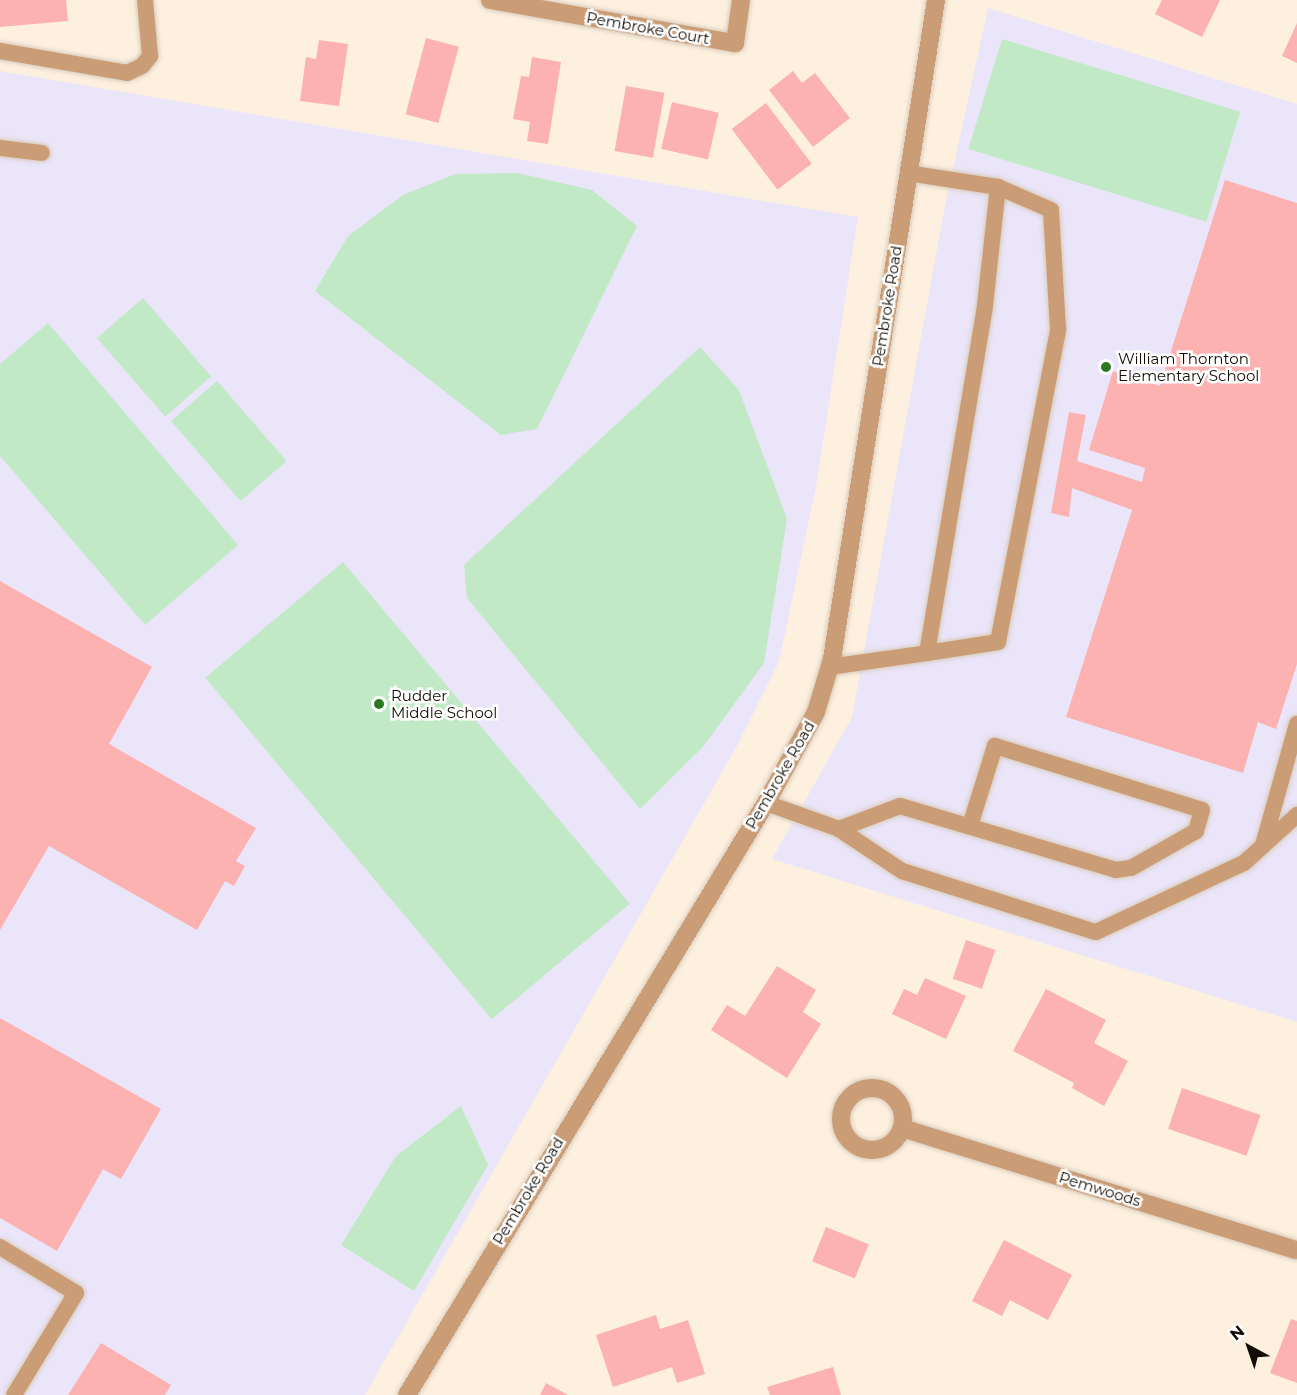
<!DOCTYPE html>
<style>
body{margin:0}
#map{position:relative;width:1297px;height:1395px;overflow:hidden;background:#fef0df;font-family:Montserrat,sans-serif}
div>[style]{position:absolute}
.education>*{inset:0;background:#ebe5fa}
.green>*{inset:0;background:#c1e9c5;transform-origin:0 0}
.building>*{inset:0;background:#fbb2b0;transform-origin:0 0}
.roads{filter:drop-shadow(0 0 2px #d8ccbc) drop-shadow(0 0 2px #d8ccbc)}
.service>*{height:16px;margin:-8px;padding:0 8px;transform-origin:8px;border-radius:8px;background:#cb9d77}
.minor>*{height:18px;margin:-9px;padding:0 9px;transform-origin:9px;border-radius:9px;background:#cb9d77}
.minor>.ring{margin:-9px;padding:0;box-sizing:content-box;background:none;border:18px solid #cb9d77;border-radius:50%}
.dots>*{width:16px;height:16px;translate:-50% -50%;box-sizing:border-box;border:3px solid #fff;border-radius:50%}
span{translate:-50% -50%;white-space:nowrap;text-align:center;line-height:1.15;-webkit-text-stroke:5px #fff;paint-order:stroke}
.street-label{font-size:15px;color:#130c04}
.poi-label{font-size:15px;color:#130c04}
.left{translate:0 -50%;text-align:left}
.north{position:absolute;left:1219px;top:1317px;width:60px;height:60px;-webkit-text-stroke:4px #fff;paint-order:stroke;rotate:320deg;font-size:16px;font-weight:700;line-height:24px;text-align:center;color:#130c04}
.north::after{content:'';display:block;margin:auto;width:21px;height:27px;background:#130c04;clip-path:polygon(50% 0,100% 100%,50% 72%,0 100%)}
</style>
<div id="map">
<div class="education">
<div style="clip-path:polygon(988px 8px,1297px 104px,1297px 1022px,772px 859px,852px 717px,945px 205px)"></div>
<div style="clip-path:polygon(0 71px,858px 217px,816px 487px,779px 662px,737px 746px,365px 1395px,0 1395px)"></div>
</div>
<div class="green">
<div style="left:1002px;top:39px;width:249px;height:115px;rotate:17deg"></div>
<div style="clip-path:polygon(518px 173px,592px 190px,637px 226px,537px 429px,501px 435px,315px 291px,348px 236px,403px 195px,455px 174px)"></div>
<div style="left:143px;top:298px;width:104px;height:61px;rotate:49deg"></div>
<div style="clip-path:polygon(48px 323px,238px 545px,145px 625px,0 456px,0 364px)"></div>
<div style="clip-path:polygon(700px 347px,739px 390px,787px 519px,764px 663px,703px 747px,640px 809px,467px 598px,464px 565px)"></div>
<div style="left:217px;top:381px;width:106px;height:61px;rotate:49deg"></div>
<div style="left:343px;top:562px;width:446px;height:180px;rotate:50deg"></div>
<div style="clip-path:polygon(461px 1106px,488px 1165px,414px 1291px,341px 1245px,396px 1156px)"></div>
</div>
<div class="building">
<div style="clip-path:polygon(0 0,66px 0,68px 21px,0 27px)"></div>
<div style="clip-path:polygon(1162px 0,1220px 0,1202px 37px,1155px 14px)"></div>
<div style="clip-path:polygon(1297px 23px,1297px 63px,1282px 56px)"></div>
<div style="left:426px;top:38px;width:34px;height:79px;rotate:15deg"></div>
<div style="clip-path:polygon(319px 40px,348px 44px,339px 106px,300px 101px,306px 57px,316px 59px)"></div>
<div style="clip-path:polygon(532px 57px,561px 62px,548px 144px,527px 141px,530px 122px,513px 119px,521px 76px,529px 77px)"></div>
<div style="clip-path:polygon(793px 71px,802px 83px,815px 73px,850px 118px,813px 147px,769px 90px)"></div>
<div style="left:626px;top:86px;width:39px;height:66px;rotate:10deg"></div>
<div style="left:672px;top:102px;width:48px;height:48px;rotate:13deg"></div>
<div style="left:766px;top:103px;width:76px;height:43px;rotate:53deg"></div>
<div style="clip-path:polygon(1225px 180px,1297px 203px,1297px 664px,1276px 729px,1258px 722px,1243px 773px,1066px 717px,1132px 510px,1072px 488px,1069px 517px,1051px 513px,1069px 412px,1086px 415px,1077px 461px,1142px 482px,1145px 468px,1089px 450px,1113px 371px,1160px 386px)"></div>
<div style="clip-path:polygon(0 581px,152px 667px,109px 744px,256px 828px,236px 861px,245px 866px,234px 886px,225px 881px,197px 930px,49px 846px,0 930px)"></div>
<div style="left:966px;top:940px;width:31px;height:41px;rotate:19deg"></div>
<div style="clip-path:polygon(777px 966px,816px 990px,803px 1012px,821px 1024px,787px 1078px,711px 1030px,727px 1005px,745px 1016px)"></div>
<div style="clip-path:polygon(925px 978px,966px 996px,946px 1039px,892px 1014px,904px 989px,917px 995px)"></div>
<div style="clip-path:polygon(1046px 989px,1106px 1020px,1094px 1043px,1128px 1061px,1104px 1106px,1072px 1088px,1074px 1083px,1013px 1051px)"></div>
<div style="clip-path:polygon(0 1018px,161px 1109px,121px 1179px,103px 1169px,57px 1251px,0 1218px)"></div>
<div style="left:1182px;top:1088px;width:83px;height:43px;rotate:19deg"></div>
<div style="left:826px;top:1227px;width:46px;height:37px;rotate:22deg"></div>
<div style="clip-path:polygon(1004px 1240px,1072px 1275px,1048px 1320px,1010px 1300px,1002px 1316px,972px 1301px)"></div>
<div style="clip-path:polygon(656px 1315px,660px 1329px,688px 1320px,705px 1374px,677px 1383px,672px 1367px,613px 1387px,596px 1335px)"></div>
<div style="clip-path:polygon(1291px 1319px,1297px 1321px,1297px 1383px,1270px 1373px)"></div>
<div style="clip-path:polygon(101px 1343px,171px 1385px,165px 1395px,68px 1395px)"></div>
<div style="clip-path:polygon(833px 1367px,841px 1395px,770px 1395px,767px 1387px)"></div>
<div style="clip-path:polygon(546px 1383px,568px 1395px,540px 1395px)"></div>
</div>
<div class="roads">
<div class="service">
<div style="left:0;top:51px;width:129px;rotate:9.8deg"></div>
<div style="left:127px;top:73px;width:17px;rotate:-25deg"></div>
<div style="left:142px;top:66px;width:13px;rotate:-51deg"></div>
<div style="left:150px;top:56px;width:56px;rotate:-95.1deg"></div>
<div style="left:0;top:148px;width:42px;rotate:6.8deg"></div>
<div style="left:927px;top:653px;width:72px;rotate:-8.8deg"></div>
<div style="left:998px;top:642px;width:319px;rotate:-79.1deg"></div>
<div style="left:1058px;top:329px;width:119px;rotate:-93.4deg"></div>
<div style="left:1051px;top:210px;width:58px;rotate:-156.5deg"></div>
<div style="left:829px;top:667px;width:99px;rotate:-8.1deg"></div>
<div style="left:927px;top:653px;width:353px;rotate:-80.5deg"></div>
<div style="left:985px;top:305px;width:119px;rotate:-83.7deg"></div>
<div style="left:998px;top:187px;width:91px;rotate:-171.2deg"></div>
<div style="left:766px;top:803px;width:77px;rotate:19.6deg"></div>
<div style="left:839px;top:829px;width:65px;rotate:-20.7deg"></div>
<div style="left:900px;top:806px;width:225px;rotate:16.5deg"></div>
<div style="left:1116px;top:870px;width:15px;rotate:-8deg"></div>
<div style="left:1131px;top:868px;width:75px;rotate:-29.6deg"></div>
<div style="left:1196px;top:831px;width:22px;rotate:-74deg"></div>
<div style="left:1202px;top:810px;width:217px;rotate:-162.8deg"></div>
<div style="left:995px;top:746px;width:84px;rotate:107.4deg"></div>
<div style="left:839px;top:829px;width:76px;rotate:33.7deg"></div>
<div style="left:902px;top:871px;width:203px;rotate:17.5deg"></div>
<div style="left:1096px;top:932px;width:163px;rotate:-25deg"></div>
<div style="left:1244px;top:863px;width:72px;rotate:-42.2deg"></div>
<div style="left:1263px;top:845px;width:126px;rotate:-74.3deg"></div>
<div style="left:0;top:1247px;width:89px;rotate:31.2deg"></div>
<div style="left:76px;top:1293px;width:119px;rotate:121.3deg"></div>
</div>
<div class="minor">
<div style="left:490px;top:0;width:249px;rotate:10deg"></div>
<div style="left:735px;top:43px;width:43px;rotate:-82.1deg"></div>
<div class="ring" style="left:841px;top:1088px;width:44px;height:44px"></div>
<div style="left:902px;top:1128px;width:413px;rotate:17.2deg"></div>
<div style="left:407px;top:1395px;width:692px;rotate:-58.77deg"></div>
<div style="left:766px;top:803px;width:104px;rotate:-61.2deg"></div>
<div style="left:816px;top:712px;width:55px;rotate:-73.2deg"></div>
<div style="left:832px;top:659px;width:667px;rotate:-81.03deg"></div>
</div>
</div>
<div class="dots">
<div style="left:1106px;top:367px;background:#2b7820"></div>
<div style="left:379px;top:704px;background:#2b7820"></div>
</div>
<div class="street-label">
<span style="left:648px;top:28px;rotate:10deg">Pembroke Court</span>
<span style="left:887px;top:306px;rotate:-81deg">Pembroke Road</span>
<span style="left:780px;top:775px;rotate:-60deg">Pembroke Road</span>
<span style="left:1100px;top:1189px;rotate:17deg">Pemwoods</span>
<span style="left:528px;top:1191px;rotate:-59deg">Pembroke Road</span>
</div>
<div class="poi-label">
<span class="left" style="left:1118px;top:367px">William Thornton<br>Elementary School</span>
<span class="left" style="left:391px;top:704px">Rudder<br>Middle School</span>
</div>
<div class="north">N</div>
</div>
